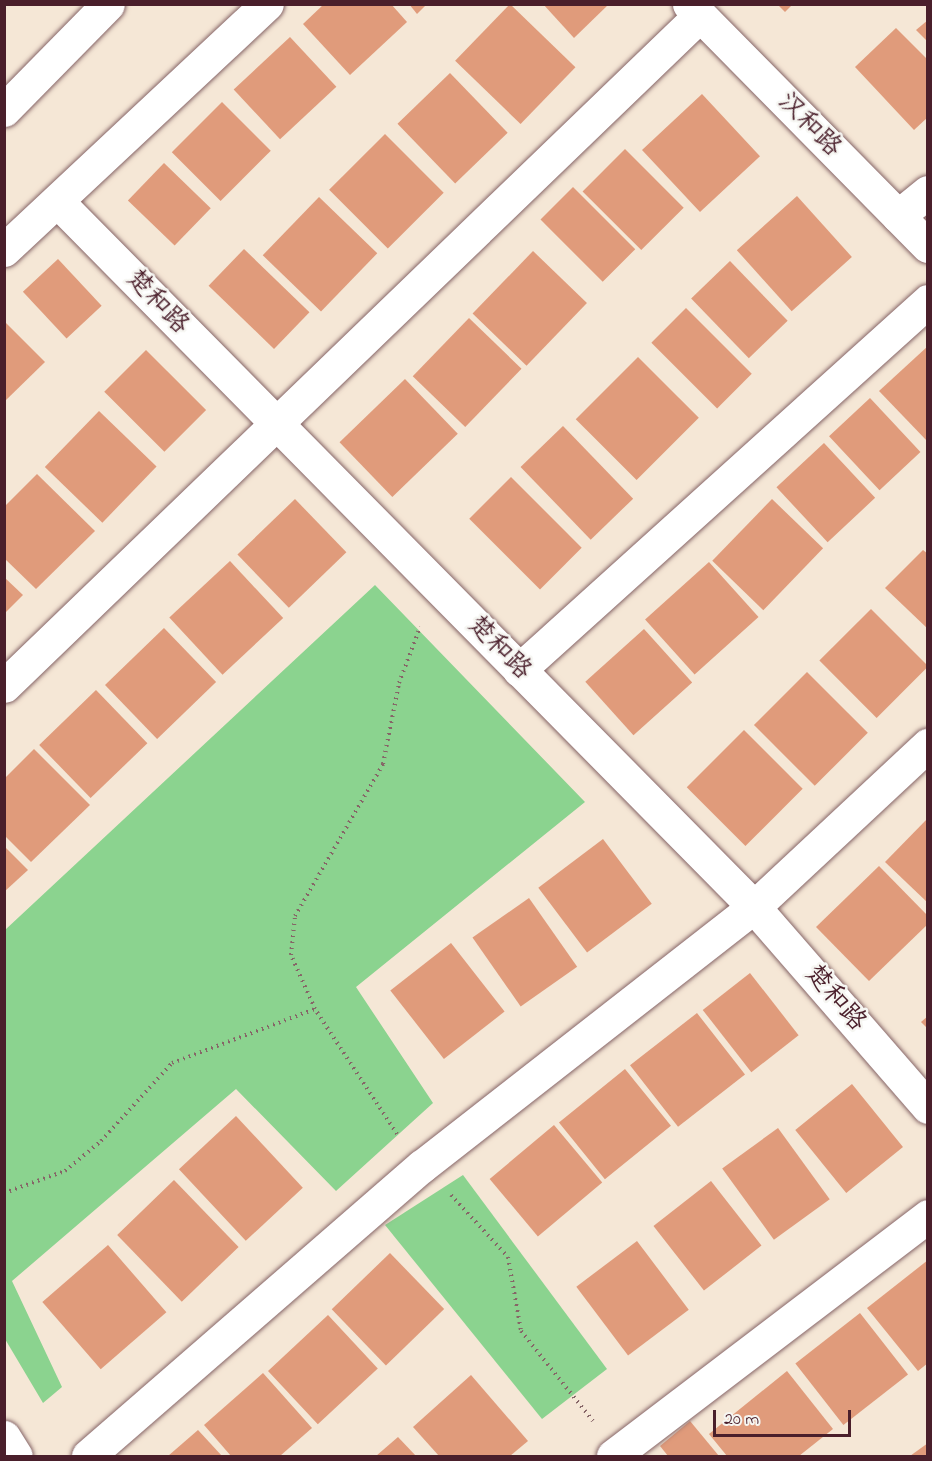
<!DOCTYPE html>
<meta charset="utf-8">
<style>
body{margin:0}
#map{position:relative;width:932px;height:1461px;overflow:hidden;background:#f5e7d6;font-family:"Indie Flower","LXGW WenKai TC",sans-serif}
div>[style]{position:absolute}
.green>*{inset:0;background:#8bd38f}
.building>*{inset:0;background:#e09b7b;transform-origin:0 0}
.path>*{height:4px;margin-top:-2px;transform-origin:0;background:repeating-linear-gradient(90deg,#866567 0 1.5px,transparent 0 6px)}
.roads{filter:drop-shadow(0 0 2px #866567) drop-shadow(0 0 2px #866567)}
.minor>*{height:33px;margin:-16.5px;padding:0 16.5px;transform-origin:16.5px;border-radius:16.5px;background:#fff}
span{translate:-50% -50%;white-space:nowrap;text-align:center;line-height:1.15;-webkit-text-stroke:5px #f6f6f2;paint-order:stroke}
.street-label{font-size:26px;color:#4a1f2b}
.frame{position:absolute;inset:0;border:6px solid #4a1f2b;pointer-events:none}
.scale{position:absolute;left:713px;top:1410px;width:138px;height:27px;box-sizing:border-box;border:3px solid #4a1f2b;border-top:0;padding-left:8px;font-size:18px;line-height:21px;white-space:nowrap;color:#4a1f2b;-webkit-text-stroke:4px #f6f6f2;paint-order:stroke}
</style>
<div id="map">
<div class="green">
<div style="clip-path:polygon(375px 585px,585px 802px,356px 987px,433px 1103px,336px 1191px,236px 1089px,12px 1281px,62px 1387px,43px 1403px,5px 1339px,5px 930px)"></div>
<div style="clip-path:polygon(463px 1175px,607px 1369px,542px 1419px,385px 1225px)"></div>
</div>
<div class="building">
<div style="clip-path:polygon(324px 4px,391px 4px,407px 22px,350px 75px,303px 24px)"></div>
<div style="clip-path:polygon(409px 4px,427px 4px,417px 14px)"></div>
<div style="left:510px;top:4px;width:91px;height:79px;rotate:44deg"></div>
<div style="clip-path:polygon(543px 4px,609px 4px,574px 38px)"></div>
<div style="clip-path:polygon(778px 5px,792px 5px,785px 12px)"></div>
<div style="clip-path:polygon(928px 20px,928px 42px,916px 30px)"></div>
<div style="clip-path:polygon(896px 28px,928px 60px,928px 117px,914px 130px,855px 67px)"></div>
<div style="left:290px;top:37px;width:68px;height:77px;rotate:47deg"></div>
<div style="left:450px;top:73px;width:83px;height:73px;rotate:46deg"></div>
<div style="left:702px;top:94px;width:85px;height:82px;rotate:47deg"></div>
<div style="left:222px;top:102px;width:69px;height:71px;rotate:45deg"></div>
<div style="left:385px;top:134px;width:83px;height:79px;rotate:45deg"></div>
<div style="left:625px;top:149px;width:83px;height:60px;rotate:45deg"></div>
<div style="left:164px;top:163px;width:65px;height:52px;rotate:44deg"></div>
<div style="left:573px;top:187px;width:88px;height:46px;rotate:45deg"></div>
<div style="left:797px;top:196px;width:82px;height:81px;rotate:48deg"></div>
<div style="left:319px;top:197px;width:81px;height:81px;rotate:44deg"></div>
<div style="left:244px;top:249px;width:91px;height:51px;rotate:44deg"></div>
<div style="left:533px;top:251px;width:75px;height:87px;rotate:44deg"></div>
<div style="left:58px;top:259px;width:64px;height:48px;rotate:47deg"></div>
<div style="left:730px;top:261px;width:83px;height:54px;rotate:46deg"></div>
<div style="left:686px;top:308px;width:93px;height:49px;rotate:45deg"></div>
<div style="left:469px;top:318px;width:73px;height:81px;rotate:44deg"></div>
<div style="clip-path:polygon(4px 321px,45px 362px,4px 402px)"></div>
<div style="clip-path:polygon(928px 346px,928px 442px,879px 391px)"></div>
<div style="left:146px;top:350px;width:85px;height:59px;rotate:45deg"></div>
<div style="left:638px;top:357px;width:86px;height:88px;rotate:45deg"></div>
<div style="left:405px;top:379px;width:76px;height:91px;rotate:46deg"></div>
<div style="left:870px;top:398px;width:74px;height:56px;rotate:47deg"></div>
<div style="left:99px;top:411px;width:80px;height:78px;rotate:44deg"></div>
<div style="left:563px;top:426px;width:101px;height:59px;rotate:46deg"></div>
<div style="left:824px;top:443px;width:75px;height:65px;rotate:47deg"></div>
<div style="clip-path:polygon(37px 474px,95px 531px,36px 589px,4px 558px,4px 507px)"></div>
<div style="left:511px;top:477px;width:100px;height:59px;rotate:45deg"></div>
<div style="left:295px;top:499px;width:74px;height:80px;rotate:46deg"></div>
<div style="left:772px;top:499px;width:71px;height:86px;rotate:44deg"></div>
<div style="clip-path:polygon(923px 550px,928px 554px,928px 629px,885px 588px)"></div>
<div style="left:230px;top:561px;width:78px;height:83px;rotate:47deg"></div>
<div style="left:709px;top:562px;width:74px;height:86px;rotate:48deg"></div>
<div style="clip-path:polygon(4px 577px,23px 595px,4px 614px)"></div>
<div style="left:871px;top:609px;width:81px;height:73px;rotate:45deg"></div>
<div style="left:164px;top:628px;width:75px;height:82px;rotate:46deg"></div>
<div style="left:644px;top:629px;width:72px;height:79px;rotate:48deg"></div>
<div style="left:807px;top:672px;width:86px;height:75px;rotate:45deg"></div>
<div style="left:96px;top:690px;width:74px;height:79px;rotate:46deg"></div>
<div style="left:744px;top:730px;width:83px;height:81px;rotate:45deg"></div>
<div style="clip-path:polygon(34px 749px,90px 805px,31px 862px,4px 835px,4px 779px)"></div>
<div style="clip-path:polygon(928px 818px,928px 903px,885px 862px)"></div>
<div style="left:603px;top:839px;width:81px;height:81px;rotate:53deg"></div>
<div style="clip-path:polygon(4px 846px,28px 870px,4px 892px)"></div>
<div style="clip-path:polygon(879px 866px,928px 916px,928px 924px,869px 981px,816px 927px)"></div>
<div style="left:529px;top:898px;width:84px;height:69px;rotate:55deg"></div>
<div style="left:451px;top:943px;width:87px;height:77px;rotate:52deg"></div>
<div style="left:750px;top:973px;width:79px;height:60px;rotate:52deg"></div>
<div style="left:697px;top:1013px;width:78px;height:85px;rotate:52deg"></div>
<div style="clip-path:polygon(928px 1016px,928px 1029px,921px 1022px)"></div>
<div style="left:625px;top:1069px;width:73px;height:85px;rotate:51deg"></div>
<div style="left:852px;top:1084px;width:81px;height:73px;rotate:51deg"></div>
<div style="left:236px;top:1116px;width:98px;height:78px;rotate:47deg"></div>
<div style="left:554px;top:1125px;width:75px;height:84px;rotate:50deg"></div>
<div style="left:778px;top:1128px;width:88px;height:69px;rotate:54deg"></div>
<div style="left:174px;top:1180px;width:93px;height:79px;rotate:46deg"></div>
<div style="left:711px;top:1181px;width:82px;height:73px;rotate:52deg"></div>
<div style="left:637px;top:1241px;width:86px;height:76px;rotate:53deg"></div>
<div style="left:108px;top:1245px;width:89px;height:87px;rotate:49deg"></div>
<div style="left:390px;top:1253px;width:78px;height:81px;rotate:46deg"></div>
<div style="clip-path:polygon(928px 1260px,928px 1363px,918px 1371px,867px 1308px)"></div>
<div style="left:860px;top:1313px;width:78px;height:82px;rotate:52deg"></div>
<div style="left:328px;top:1315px;width:73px;height:82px;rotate:47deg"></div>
<div style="clip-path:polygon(787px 1371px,833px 1429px,799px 1456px,727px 1456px,709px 1434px)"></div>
<div style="clip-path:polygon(263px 1373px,312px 1428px,280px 1456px,231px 1456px,204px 1425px)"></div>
<div style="clip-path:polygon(471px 1375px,528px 1441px,510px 1456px,439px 1456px,413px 1427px)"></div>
<div style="clip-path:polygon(690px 1421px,719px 1456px,668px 1456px,660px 1446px)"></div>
<div style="clip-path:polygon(198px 1430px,222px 1456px,168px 1456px)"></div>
<div style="clip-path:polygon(398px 1437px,416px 1456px,376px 1456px)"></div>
<div style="clip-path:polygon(928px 1443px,928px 1456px,910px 1456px)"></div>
</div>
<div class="path">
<div style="left:397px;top:1134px;width:149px;rotate:-123.3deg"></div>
<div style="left:315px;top:1009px;width:59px;rotate:-114deg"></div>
<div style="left:291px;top:955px;width:39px;rotate:-84deg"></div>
<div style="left:295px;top:916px;width:176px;rotate:-59.9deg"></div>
<div style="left:383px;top:764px;width:83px;rotate:-78.8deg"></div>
<div style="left:399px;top:683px;width:60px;rotate:-69.4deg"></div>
<div style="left:4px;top:1193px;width:65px;rotate:-19.8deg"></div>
<div style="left:65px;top:1171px;width:47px;rotate:-39.8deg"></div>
<div style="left:101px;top:1141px;width:105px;rotate:-47.7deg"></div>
<div style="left:172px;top:1063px;width:153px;rotate:-20.7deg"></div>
<div style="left:451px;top:1195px;width:84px;rotate:47.4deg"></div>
<div style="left:508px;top:1257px;width:75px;rotate:80deg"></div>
<div style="left:521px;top:1331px;width:115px;rotate:51.3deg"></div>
</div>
<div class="roads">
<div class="minor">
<div style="left:689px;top:4px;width:340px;rotate:45.4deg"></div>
<div style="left:4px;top:110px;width:148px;rotate:-45.5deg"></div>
<div style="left:57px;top:201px;width:992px;rotate:45.37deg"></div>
<div style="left:754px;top:907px;width:265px;rotate:49deg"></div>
<div style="left:898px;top:216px;width:38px;rotate:-39deg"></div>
<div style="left:4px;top:250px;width:360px;rotate:-43.1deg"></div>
<div style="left:519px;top:670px;width:551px;rotate:-42.06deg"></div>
<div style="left:4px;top:686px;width:965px;rotate:-43.95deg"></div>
<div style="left:4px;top:1437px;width:22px;rotate:58deg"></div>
<div style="left:88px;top:1456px;width:442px;rotate:-41deg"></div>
<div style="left:422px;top:1166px;width:421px;rotate:-38deg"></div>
<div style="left:754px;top:907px;width:238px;rotate:-43deg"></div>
<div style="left:613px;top:1456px;width:396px;rotate:-37.3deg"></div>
</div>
</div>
<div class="street-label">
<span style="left:808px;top:126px;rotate:45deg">汉和路</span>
<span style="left:156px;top:303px;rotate:46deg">楚和路</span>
<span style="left:498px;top:649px;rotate:45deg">楚和路</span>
<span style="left:834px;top:999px;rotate:49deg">楚和路</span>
</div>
<div class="frame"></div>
<div class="scale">20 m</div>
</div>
